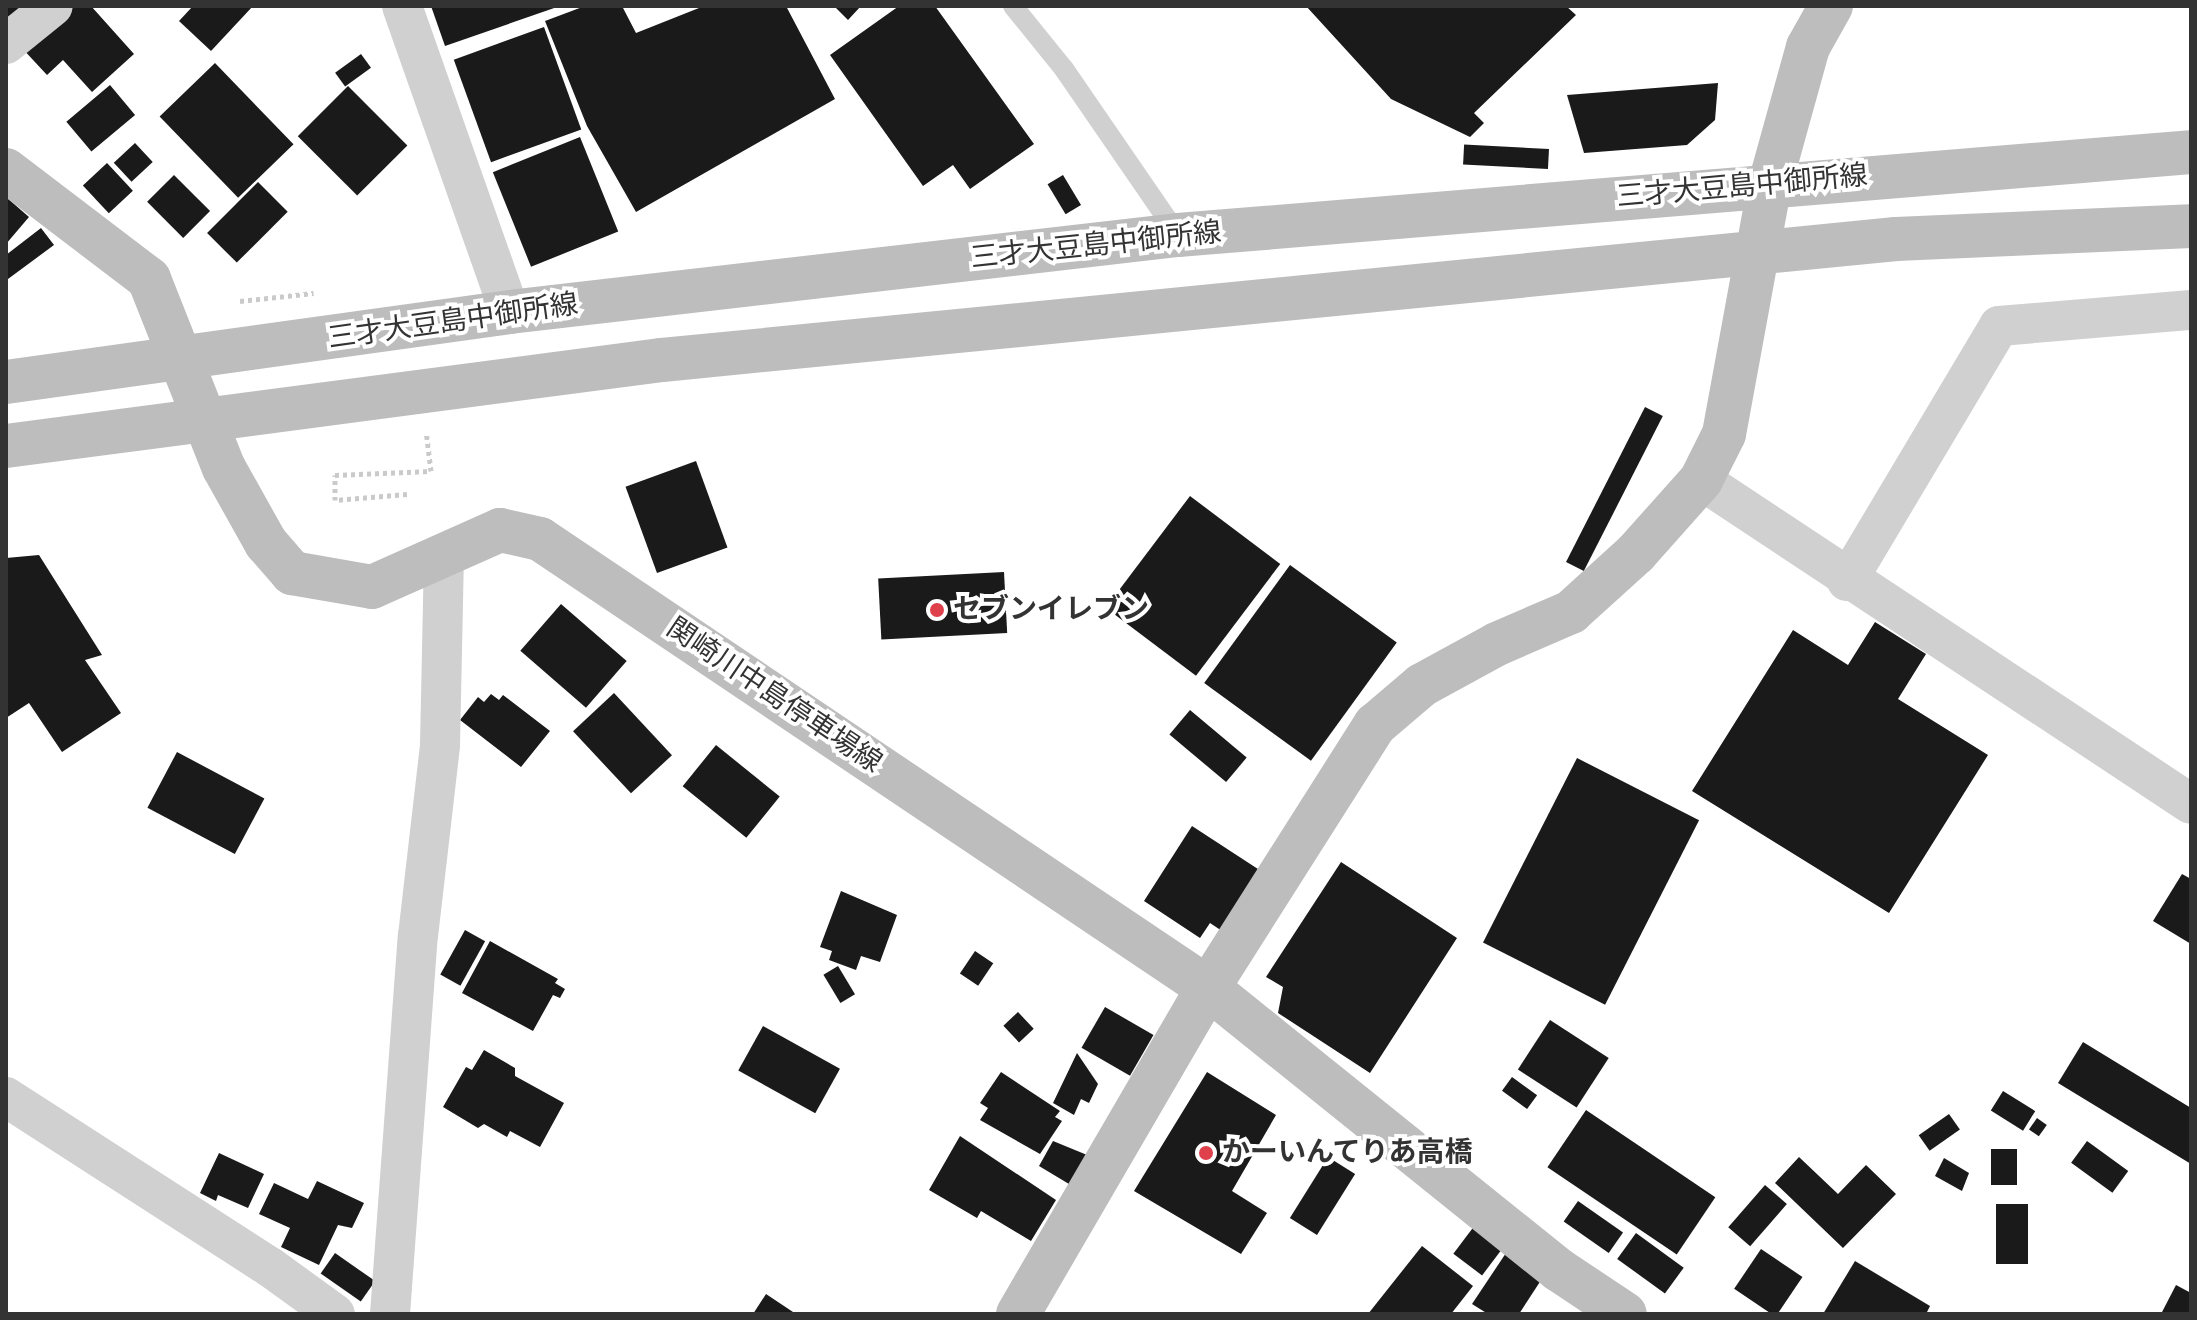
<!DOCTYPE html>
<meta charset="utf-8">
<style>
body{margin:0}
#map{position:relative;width:2197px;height:1320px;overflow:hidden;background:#fff;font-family:"Alegreya Sans","Noto Sans JP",sans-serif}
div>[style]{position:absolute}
.building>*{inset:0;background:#1a1a1a;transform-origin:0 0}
.path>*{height:5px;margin-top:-2.5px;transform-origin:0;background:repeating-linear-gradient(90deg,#cacaca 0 4px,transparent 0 8px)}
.lane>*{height:20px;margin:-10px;padding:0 10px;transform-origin:10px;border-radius:10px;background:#d0d0d0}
.street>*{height:40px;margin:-20px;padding:0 20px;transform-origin:20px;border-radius:20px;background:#d0d0d0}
.secondary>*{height:44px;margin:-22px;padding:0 22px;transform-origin:22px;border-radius:22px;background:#bdbdbd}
.dots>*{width:22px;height:22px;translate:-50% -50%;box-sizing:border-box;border:4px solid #fff;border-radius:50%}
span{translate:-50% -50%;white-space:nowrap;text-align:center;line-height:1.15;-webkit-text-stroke:8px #fff;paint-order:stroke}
.street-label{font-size:28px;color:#333}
.poi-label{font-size:28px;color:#333;font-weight:700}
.left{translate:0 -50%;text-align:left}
.frame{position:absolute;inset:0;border:8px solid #333;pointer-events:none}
</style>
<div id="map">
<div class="building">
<div style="clip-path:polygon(6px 6px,24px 6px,8px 20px)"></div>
<div style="clip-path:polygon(67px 6px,91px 6px,134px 54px,92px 92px,63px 60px,47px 75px,21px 47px)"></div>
<div style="clip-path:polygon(193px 6px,253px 6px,211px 51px,179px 21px)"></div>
<div style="clip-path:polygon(431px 6px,560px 6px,445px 46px)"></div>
<div style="clip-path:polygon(585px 6px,622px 6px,636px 33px,704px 6px,786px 6px,835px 99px,636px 212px,587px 126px,545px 21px)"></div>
<div style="clip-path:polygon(834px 6px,861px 6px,848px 20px)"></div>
<div style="clip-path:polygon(899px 6px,935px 6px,1034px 144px,970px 189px,953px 165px,923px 186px,830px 55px)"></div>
<div style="clip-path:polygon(1306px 6px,1566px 6px,1576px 15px,1474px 113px,1484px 123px,1470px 137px,1391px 99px)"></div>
<div style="left:544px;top:27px;width:109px;height:96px;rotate:70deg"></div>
<div style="left:361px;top:54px;width:17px;height:32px;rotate:54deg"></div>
<div style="left:215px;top:63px;width:113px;height:77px;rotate:46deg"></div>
<div style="clip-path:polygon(1718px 83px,1715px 120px,1687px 145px,1584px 153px,1567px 95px)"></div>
<div style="left:110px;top:85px;width:39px;height:57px;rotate:50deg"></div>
<div style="left:348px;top:86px;width:84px;height:71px;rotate:45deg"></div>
<div style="left:580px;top:137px;width:102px;height:94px;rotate:68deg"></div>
<div style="left:135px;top:143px;width:26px;height:29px;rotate:47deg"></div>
<div style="left:1549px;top:149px;width:20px;height:85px;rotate:93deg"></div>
<div style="left:107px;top:163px;width:38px;height:33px;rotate:47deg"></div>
<div style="left:174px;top:175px;width:51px;height:38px;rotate:45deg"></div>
<div style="left:1063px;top:175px;width:35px;height:18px;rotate:59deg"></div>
<div style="left:258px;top:182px;width:42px;height:72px;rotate:45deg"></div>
<div style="clip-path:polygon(6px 197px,29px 217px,6px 244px)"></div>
<div style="clip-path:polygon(41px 228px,54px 245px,8px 279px,6px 255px)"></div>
<div style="left:1645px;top:407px;width:20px;height:174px;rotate:27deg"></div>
<div style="left:696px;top:461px;width:92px;height:75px;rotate:70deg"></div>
<div style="left:1190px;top:496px;width:113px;height:140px;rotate:37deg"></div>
<div style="clip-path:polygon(39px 555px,102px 655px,85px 660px,121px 713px,62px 752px,29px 703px,6px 718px,6px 558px)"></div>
<div style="left:1290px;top:565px;width:132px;height:146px;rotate:36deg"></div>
<div style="left:1004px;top:572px;width:61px;height:126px;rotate:87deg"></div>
<div style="left:561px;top:604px;width:87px;height:62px;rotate:41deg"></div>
<div style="clip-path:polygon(1875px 622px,1926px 654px,1898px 699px,1988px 755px,1889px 913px,1692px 791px,1793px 630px,1848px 665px)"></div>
<div style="left:614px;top:693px;width:85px;height:56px;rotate:47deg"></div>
<div style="clip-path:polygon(491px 694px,499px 700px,503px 695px,550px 731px,521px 767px,460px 720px,478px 697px,484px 702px)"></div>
<div style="left:1190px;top:710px;width:74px;height:32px;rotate:40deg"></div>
<div style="left:716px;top:745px;width:82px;height:53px;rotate:39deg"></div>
<div style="left:177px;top:752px;width:99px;height:63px;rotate:28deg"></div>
<div style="left:1577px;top:758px;width:137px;height:207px;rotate:27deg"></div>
<div style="clip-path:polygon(1192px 826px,1261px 871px,1222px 931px,1210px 923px,1200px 938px,1144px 901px)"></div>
<div style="clip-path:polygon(1341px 862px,1457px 938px,1370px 1073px,1278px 1013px,1283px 987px,1266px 977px)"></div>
<div style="clip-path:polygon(2182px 874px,2191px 879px,2191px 944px,2153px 921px)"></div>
<div style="clip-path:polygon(841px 891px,897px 915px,880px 962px,861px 956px,856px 970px,829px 960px,832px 951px,820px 947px)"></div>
<div style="left:465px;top:930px;width:23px;height:51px;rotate:29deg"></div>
<div style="clip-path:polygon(490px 941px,558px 979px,555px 983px,565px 989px,560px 998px,553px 995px,533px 1031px,462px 993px)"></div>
<div style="left:975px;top:951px;width:22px;height:27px;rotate:34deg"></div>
<div style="left:838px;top:966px;width:33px;height:17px;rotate:59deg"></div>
<div style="left:1105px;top:1007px;width:56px;height:47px;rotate:30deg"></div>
<div style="left:1018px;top:1012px;width:23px;height:20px;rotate:47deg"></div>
<div style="left:1550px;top:1020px;width:70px;height:59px;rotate:33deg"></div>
<div style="left:763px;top:1026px;width:88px;height:51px;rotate:29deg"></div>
<div style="clip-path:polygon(2083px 1042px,2191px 1108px,2191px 1164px,2058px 1083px)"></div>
<div style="clip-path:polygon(484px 1050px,515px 1068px,515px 1076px,564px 1103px,540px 1147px,510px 1131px,507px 1137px,484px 1124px,478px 1128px,443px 1107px,466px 1067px,472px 1070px)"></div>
<div style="clip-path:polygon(1077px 1053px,1098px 1084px,1089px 1103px,1081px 1099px,1074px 1115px,1053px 1103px)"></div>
<div style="clip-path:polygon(1001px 1072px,1060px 1111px,1055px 1117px,1062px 1121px,1040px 1154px,980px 1120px,988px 1108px,980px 1103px)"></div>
<div style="clip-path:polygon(1207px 1072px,1276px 1115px,1232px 1191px,1267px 1213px,1241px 1254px,1134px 1191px)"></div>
<div style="left:1512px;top:1077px;width:31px;height:17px;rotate:36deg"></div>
<div style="left:2003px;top:1091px;width:38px;height:23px;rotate:32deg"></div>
<div style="left:1586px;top:1110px;width:156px;height:69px;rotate:34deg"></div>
<div style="left:1949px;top:1114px;width:19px;height:37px;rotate:55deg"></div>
<div style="left:2037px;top:1118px;width:12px;height:14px;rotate:35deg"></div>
<div style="clip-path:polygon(960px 1136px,1056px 1200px,1031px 1241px,981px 1211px,977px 1218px,929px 1190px)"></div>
<div style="clip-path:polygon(1053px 1141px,1092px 1157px,1074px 1187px,1039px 1166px)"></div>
<div style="left:2087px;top:1141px;width:51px;height:27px;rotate:36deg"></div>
<div style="left:1991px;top:1149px;width:26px;height:36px"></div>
<div style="clip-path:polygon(219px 1153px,264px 1174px,248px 1208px,218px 1195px,216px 1201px,200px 1193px)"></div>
<div style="left:1328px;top:1157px;width:32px;height:72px;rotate:32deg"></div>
<div style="clip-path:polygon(1799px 1157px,1838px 1194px,1866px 1165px,1896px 1194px,1843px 1248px,1775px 1183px)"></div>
<div style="clip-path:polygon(1944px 1158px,1969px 1173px,1962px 1191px,1935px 1176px)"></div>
<div style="clip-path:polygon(317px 1181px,364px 1203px,352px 1228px,338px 1225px,319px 1265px,281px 1247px,290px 1228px,259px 1214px,274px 1183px,308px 1199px)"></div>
<div style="left:1765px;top:1185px;width:29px;height:56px;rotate:41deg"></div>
<div style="left:1578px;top:1201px;width:55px;height:25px;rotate:35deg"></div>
<div style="left:1996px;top:1204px;width:32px;height:60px"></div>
<div style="left:1475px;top:1225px;width:36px;height:36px;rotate:37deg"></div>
<div style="left:1636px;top:1233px;width:59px;height:32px;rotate:36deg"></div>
<div style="clip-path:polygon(1422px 1246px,1473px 1286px,1451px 1314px,1368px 1314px)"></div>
<div style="clip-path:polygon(1510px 1247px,1547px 1271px,1519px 1314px,1488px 1314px,1472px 1304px)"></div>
<div style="left:1761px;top:1249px;width:50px;height:48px;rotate:34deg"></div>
<div style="left:335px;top:1253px;width:49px;height:25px;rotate:35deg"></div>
<div style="clip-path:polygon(1855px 1261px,1930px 1306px,1926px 1314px,1823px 1314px)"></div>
<div style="clip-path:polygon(2176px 1285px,2191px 1293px,2191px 1314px,2161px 1314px)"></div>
<div style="clip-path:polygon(766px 1294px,796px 1314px,753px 1314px)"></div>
</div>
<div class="path">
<div style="left:240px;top:301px;width:74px;rotate:-6.2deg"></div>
<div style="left:407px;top:494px;width:72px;rotate:175.2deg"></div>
<div style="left:335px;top:500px;width:25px;rotate:-90deg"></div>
<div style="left:335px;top:475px;width:96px;rotate:-2.4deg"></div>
<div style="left:431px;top:471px;width:39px;rotate:-97deg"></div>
</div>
<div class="lane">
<div style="left:1013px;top:6px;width:81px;rotate:51deg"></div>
<div style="left:1064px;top:69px;width:201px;rotate:55.5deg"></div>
</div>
<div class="street">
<div style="left:402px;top:6px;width:324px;rotate:70.6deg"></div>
<div style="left:6px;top:44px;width:60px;rotate:-39deg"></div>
<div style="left:1701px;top:480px;width:587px;rotate:33.47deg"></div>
<div style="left:1847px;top:581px;width:297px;rotate:-59.2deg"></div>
<div style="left:1999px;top:326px;width:193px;rotate:-4.8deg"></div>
<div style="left:6px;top:1097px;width:314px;rotate:32.8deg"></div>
<div style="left:270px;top:1267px;width:80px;rotate:35.9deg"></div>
<div style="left:390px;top:1314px;width:379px;rotate:-85.8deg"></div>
<div style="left:418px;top:936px;width:192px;rotate:-83.4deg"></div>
<div style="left:440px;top:745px;width:190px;rotate:-88.8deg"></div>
</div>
<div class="secondary">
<div style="left:6px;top:170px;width:180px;rotate:37.3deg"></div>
<div style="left:149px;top:279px;width:203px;rotate:68.4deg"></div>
<div style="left:224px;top:468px;width:86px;rotate:60.8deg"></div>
<div style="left:266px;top:543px;width:40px;rotate:49deg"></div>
<div style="left:292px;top:573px;width:81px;rotate:9.9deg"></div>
<div style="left:372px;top:587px;width:140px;rotate:-24deg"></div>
<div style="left:500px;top:530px;width:41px;rotate:12.7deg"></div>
<div style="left:540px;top:539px;width:805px;rotate:33.91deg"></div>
<div style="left:1208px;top:988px;width:450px;rotate:38.8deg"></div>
<div style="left:1559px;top:1270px;width:79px;rotate:33.7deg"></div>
<div style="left:6px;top:382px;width:509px;rotate:-7.91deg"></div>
<div style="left:510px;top:312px;width:672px;rotate:-6.58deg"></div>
<div style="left:1178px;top:235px;width:1016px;rotate:-4.68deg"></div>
<div style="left:6px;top:446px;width:662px;rotate:-7.47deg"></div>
<div style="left:662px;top:360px;width:1240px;rotate:-5.6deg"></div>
<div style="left:1896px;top:239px;width:295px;rotate:-2.5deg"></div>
<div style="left:1018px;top:1314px;width:377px;rotate:-59.8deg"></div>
<div style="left:1208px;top:988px;width:312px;rotate:-57.6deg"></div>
<div style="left:1375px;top:725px;width:62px;rotate:-40.4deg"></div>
<div style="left:1422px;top:685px;width:85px;rotate:-28.7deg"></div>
<div style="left:1497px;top:644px;width:81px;rotate:-23.4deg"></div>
<div style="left:1571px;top:612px;width:88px;rotate:-42.2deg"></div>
<div style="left:1636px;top:553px;width:98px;rotate:-48.3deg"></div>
<div style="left:1701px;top:480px;width:51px;rotate:-63.4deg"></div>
<div style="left:1724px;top:434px;width:254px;rotate:-79.6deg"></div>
<div style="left:1770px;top:184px;width:142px;rotate:-74.5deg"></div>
<div style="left:1808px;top:47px;width:47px;rotate:-60.7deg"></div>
</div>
<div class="dots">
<div style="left:937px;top:610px;background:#de404c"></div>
<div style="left:1206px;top:1153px;background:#de404c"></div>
</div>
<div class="street-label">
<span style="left:1742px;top:187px;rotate:-5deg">三才大豆島中御所線</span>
<span style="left:1096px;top:246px;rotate:-6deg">三才大豆島中御所線</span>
<span style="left:453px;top:322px;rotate:-8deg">三才大豆島中御所線</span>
<span style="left:774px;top:696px;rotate:34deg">関崎川中島停車場線</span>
</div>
<div class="poi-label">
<span class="left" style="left:953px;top:610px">セブンイレブン</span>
<span class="left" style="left:1222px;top:1153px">かーいんてりあ高橋</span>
</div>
<div class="frame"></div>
</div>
